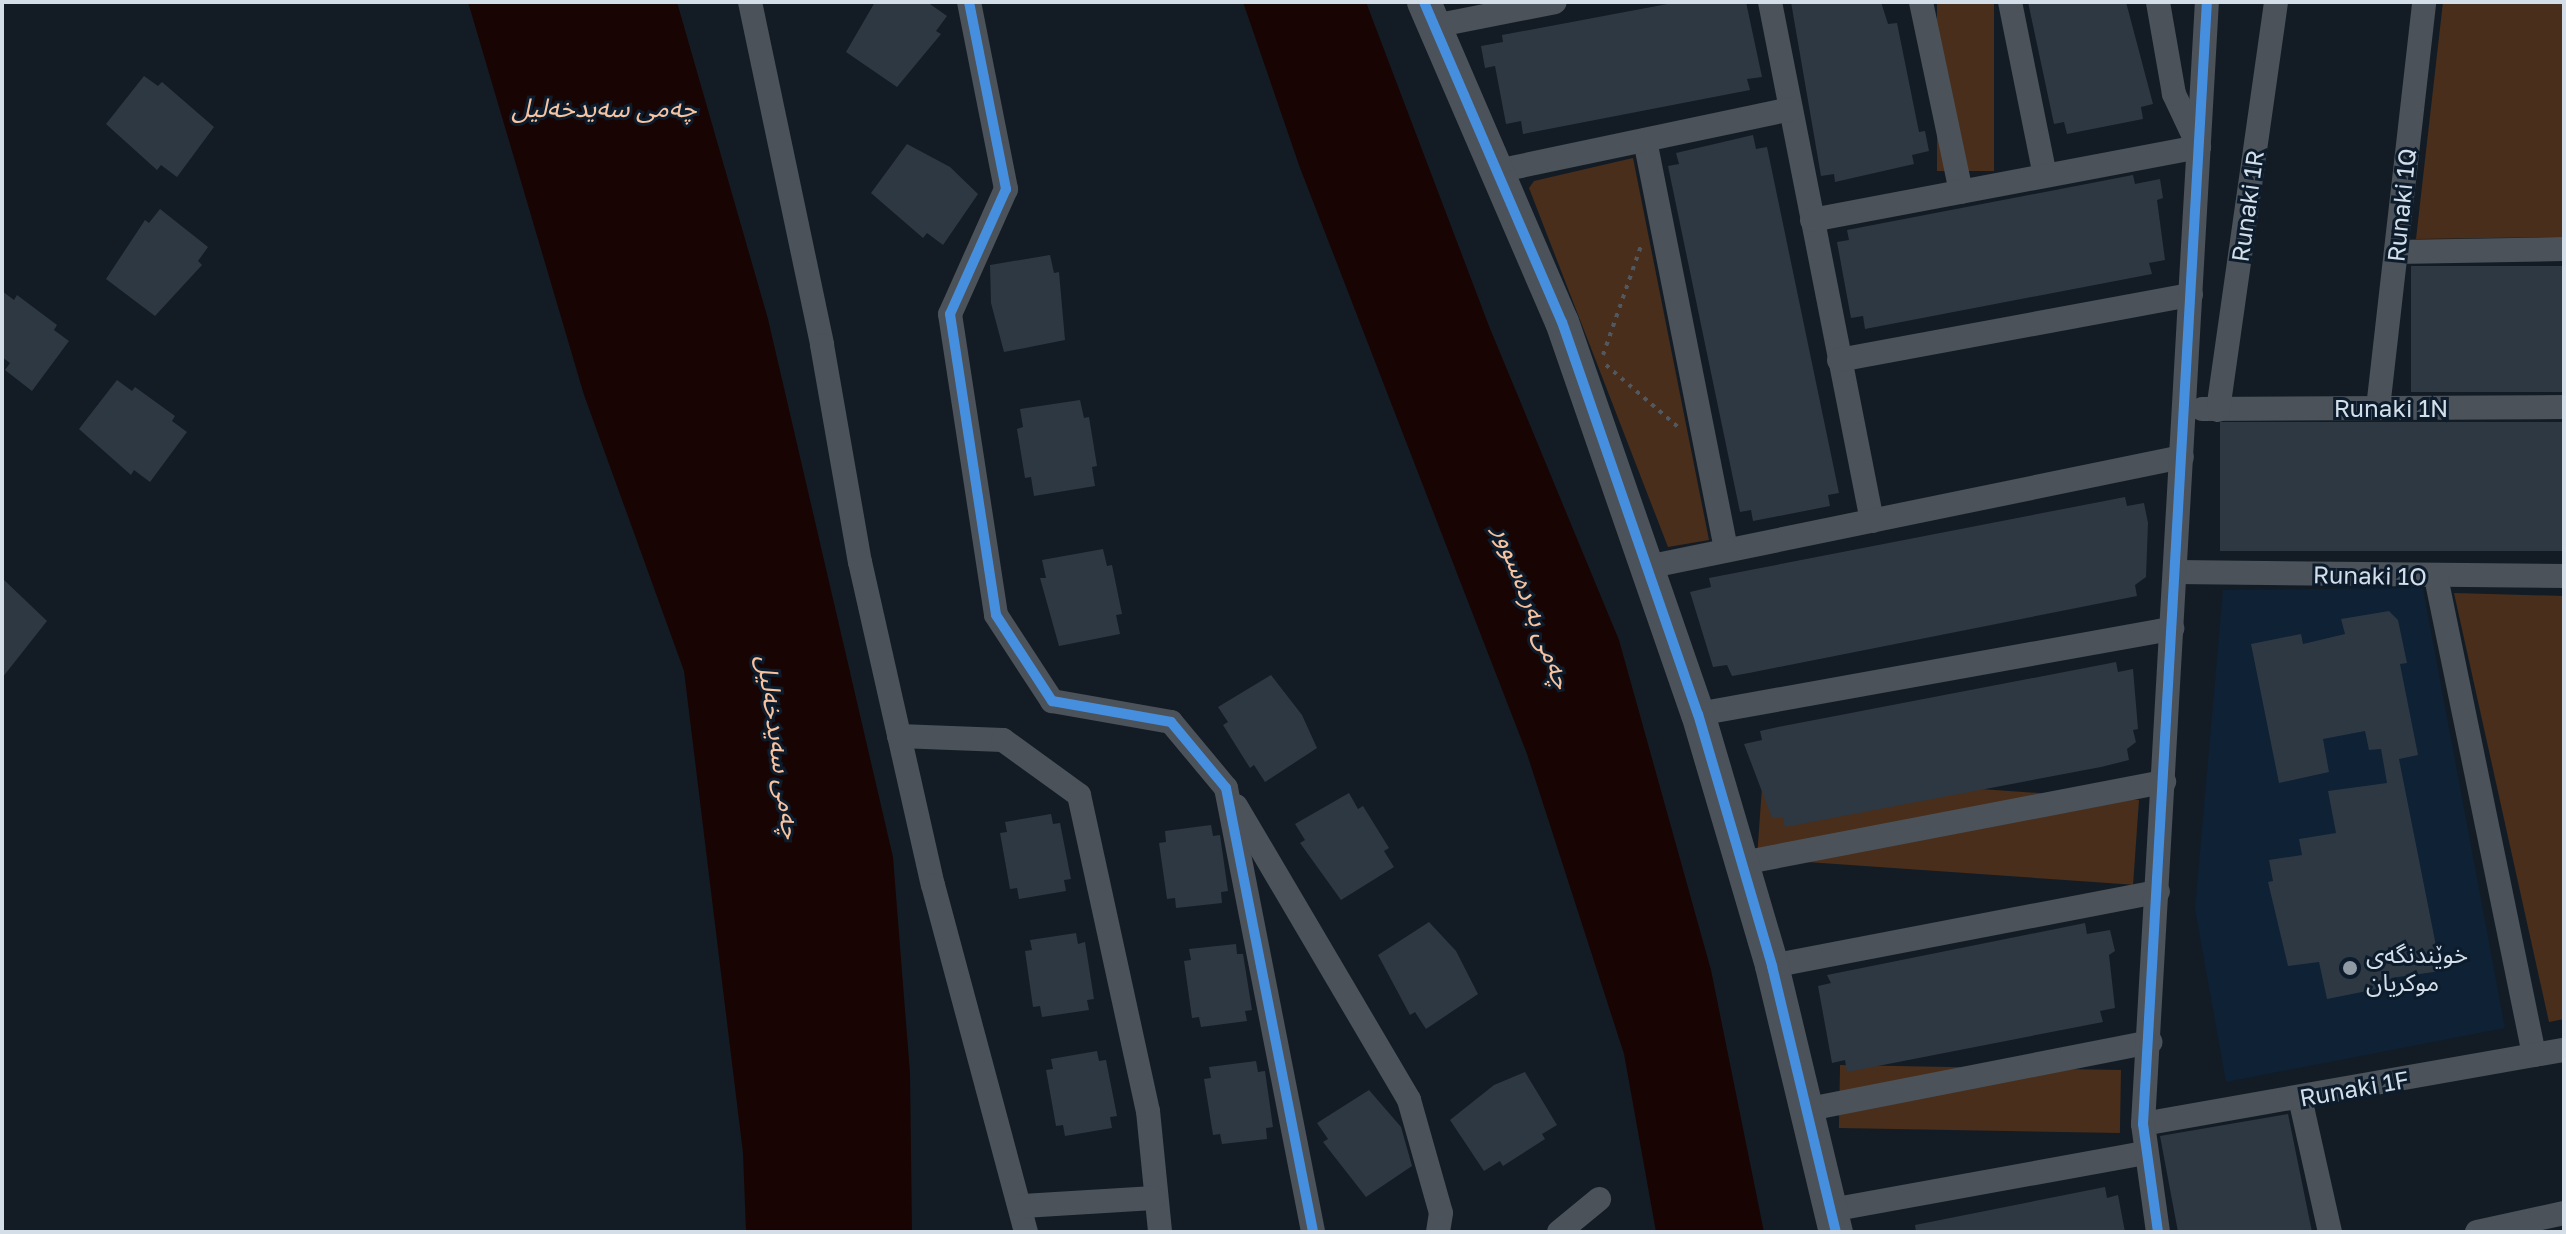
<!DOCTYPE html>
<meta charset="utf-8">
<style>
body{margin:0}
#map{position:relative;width:2566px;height:1234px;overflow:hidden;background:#131c25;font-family:"Golos Text","Noto Sans Arabic",sans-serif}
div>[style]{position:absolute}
.built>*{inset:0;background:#0e2135}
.green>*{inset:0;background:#492e1b;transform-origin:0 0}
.water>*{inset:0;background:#180503}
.building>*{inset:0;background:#2e3842;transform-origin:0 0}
.path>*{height:4px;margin-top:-2px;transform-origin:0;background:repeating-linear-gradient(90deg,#52585f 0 4px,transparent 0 10px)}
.street>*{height:24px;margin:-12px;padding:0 12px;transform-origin:12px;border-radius:12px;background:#4b5259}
.secondary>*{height:34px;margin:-17px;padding:0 17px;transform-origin:17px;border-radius:17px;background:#4b5259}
.cycleway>*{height:10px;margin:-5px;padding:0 5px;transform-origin:5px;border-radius:5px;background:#468fdf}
.dots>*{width:22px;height:22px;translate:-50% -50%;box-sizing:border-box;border:4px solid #0c1c2c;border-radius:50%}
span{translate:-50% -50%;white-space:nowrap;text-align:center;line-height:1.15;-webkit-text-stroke:6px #0c1c2c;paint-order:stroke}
.street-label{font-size:24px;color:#d3dee9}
.poi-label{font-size:24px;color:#d3dee9}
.left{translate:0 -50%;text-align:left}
.water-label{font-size:26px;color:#f7c2a0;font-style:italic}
.frame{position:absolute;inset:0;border:4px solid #d3dee9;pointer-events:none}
</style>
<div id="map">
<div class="built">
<div style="clip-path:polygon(2423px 588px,2505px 1028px,2226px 1082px,2195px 909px,2223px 590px)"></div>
</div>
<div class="green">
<div style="left:1937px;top:2px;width:57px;height:169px"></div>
<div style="clip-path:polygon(2443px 2px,2564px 2px,2564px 237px,2416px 239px)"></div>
<div style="clip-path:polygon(1633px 158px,1709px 540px,1668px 547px,1529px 188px,1534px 181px)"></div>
<div style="clip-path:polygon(2454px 593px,2564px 596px,2564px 1019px,2549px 1022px)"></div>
<div style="left:2139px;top:800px;width:85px;height:377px;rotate:94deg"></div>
<div style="left:2121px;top:1070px;width:63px;height:281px;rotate:91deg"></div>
</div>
<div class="water">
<div style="clip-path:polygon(468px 2px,677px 2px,768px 319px,893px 857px,910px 1073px,912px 1232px,746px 1232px,743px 1153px,684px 671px,584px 395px)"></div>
<div style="clip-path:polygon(1243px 2px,1366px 2px,1489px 326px,1619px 640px,1711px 970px,1764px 1232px,1656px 1232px,1624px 1054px,1527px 754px,1300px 168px)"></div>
</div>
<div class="building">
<div style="clip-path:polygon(875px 2px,927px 2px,947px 16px,936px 31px,941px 34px,897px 87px,846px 52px)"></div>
<div style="clip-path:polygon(1678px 2px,1746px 2px,1762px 77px,1747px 79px,1750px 90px,1523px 134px,1521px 121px,1506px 124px,1495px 66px,1485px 68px,1481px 46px,1503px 42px,1502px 35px)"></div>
<div style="clip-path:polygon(1791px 2px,1881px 2px,1888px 24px,1897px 23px,1919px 132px,1925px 131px,1929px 151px,1912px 155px,1914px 164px,1835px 182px,1834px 174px,1821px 176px)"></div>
<div style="clip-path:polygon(2028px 2px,2126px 2px,2153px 104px,2141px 107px,2143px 119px,2067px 134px,2064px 122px,2054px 124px)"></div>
<div style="clip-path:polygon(144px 76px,158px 86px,162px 82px,214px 127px,177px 177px,161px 165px,157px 170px,106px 124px)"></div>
<div style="clip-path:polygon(1753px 135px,1756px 149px,1767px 147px,1839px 493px,1828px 495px,1830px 506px,1753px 521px,1751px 510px,1740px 512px,1668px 166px,1679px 164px,1676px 153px)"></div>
<div style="clip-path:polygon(907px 144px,950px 167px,978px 194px,943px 245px,927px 233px,923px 238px,871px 193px)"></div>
<div style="clip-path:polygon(2133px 175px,2135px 184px,2160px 179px,2163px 198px,2157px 200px,2165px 260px,2149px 263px,2152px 274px,1865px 329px,1863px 316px,1851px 318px,1837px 242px,1849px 240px,1847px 230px)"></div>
<div style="clip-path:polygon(160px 209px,208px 247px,198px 261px,202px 265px,155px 316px,106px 279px,145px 220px,149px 223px)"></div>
<div style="clip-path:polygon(1050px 255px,1054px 273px,1059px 272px,1065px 340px,1004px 352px,991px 303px,990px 265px)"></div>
<div style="left:2564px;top:266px;width:126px;height:153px;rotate:90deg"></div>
<div style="clip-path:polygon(2px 291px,14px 300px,17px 295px,57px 325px,54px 330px,69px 341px,32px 391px,5px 370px,10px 363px,2px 357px)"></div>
<div style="clip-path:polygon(117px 380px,132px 391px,135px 387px,175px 416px,172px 421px,187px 432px,150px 482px,134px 470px,131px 475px,79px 429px)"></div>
<div style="clip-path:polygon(1080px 400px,1084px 418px,1089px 417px,1097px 466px,1092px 467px,1095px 486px,1034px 496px,1031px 477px,1025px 478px,1017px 429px,1023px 427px,1020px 409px)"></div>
<div style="left:2564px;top:422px;width:129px;height:344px;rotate:90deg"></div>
<div style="clip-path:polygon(2125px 497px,2127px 506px,2144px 503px,2148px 523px,2146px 577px,2135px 585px,2137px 596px,1749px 673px,1732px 676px,1727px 665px,1713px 667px,1690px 592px,1711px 587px,1709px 578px)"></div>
<div style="clip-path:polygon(1103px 549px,1107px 566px,1112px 565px,1122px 614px,1116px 615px,1120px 634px,1059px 646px,1040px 578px,1046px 578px,1042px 560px)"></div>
<div style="clip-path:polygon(2px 578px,47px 621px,2px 678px)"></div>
<div style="clip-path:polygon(2389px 611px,2398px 620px,2407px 663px,2400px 664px,2418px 755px,2399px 759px,2441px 971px,2391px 978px,2392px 986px,2327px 999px,2319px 962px,2288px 966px,2268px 882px,2273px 881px,2269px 860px,2302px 855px,2299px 839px,2336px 833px,2328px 791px,2387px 783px,2381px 749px,2369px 750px,2365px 731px,2323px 739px,2329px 772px,2279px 783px,2251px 644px,2301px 634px,2303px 644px,2345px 634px,2341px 619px)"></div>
<div style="clip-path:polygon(2116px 662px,2118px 672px,2133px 669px,2138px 729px,2133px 730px,2136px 742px,2127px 749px,2129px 760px,2101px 767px,1785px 827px,1783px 818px,1772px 818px,1744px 744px,1762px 740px,1760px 731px,1778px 727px)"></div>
<div style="clip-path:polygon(1271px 675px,1302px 715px,1317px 748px,1265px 782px,1254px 765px,1250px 768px,1223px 725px,1228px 722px,1218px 707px)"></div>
<div style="clip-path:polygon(1349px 793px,1358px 809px,1363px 806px,1389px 848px,1384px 851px,1394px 867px,1341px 900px,1300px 843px,1305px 840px,1295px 824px)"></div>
<div style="clip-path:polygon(1051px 814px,1053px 824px,1060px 823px,1071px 879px,1064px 880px,1066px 891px,1019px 899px,1017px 888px,1010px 889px,1000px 833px,1007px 832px,1005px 822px)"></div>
<div style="clip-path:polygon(1211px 825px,1213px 836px,1220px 835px,1228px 891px,1221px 892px,1222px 903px,1176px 908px,1175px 898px,1167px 899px,1159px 843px,1166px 842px,1165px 831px)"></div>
<div style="clip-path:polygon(1429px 922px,1456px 951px,1478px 994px,1426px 1029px,1415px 1012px,1410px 1015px,1378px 955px)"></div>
<div style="clip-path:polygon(2085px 923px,2087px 934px,2110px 930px,2115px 951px,2109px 955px,2115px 1008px,2100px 1011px,2103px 1022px,1847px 1072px,1845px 1060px,1832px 1063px,1818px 986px,1831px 983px,1827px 975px)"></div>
<div style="clip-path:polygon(1076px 933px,1078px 944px,1085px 942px,1094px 999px,1087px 1000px,1089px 1010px,1042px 1017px,1040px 1006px,1033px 1007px,1025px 951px,1032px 950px,1030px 940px)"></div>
<div style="clip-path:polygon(1236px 944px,1237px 954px,1243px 954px,1252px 1010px,1245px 1011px,1247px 1021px,1201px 1027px,1199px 1017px,1192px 1018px,1184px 961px,1191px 960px,1189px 949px)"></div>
<div style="clip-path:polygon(1097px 1051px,1099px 1061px,1106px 1060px,1117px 1116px,1110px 1117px,1112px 1128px,1065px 1136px,1063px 1125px,1056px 1126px,1046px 1070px,1053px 1069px,1051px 1059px)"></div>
<div style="clip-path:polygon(1256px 1061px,1258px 1072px,1265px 1071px,1273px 1127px,1266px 1128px,1267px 1139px,1222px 1144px,1220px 1134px,1213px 1135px,1204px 1079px,1211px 1078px,1209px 1067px)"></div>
<div style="clip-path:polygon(1525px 1072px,1557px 1125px,1542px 1134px,1545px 1139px,1503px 1166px,1500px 1161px,1484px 1171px,1450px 1120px,1494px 1085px)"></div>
<div style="clip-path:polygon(1369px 1090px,1401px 1127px,1412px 1166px,1366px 1197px,1323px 1142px,1328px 1139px,1317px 1123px)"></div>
<div style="clip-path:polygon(2288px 1114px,2312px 1232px,2178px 1232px,2160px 1136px)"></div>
<div style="clip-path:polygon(2105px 1187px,2107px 1198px,2118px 1195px,2125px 1232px,1916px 1232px,1915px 1225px)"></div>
</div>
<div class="path">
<div style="left:1603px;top:355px;width:119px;rotate:-70.8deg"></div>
<div style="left:1606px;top:365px;width:95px;rotate:40.7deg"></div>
</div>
<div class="street">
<div style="left:750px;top:2px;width:350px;rotate:78.1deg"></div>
<div style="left:822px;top:345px;width:220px;rotate:80.1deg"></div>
<div style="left:860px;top:562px;width:331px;rotate:77.3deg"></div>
<div style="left:933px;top:885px;width:359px;rotate:75deg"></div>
<div style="left:969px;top:2px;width:191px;rotate:78.8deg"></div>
<div style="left:1006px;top:189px;width:137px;rotate:114.1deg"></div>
<div style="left:950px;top:314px;width:304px;rotate:81.3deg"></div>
<div style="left:996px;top:615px;width:103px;rotate:56.9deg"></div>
<div style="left:1052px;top:701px;width:121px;rotate:10deg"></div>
<div style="left:1171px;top:722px;width:86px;rotate:50.2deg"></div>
<div style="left:1226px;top:788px;width:452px;rotate:78.9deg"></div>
<div style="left:1770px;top:2px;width:529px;rotate:78.88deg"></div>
<div style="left:1921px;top:2px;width:194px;rotate:78.1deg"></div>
<div style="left:2010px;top:2px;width:177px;rotate:78.6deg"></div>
<div style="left:1434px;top:26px;width:123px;rotate:-11.2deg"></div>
<div style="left:1645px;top:140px;width:418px;rotate:78.8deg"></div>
<div style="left:1497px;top:171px;width:300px;rotate:-11.9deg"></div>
<div style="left:1812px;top:220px;width:394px;rotate:-10.7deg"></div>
<div style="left:2199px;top:147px;width:59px;rotate:-115.3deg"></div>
<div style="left:2174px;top:94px;width:93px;rotate:-99.9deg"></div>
<div style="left:2396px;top:252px;width:168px;rotate:-1deg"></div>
<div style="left:1839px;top:360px;width:358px;rotate:-10.5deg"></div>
<div style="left:2378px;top:408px;width:409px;rotate:-83.5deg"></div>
<div style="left:2202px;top:409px;width:362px;rotate:-0.3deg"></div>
<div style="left:2218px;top:410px;width:412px;rotate:-81.9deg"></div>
<div style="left:1647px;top:567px;width:546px;rotate:-11.62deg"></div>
<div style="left:2176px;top:572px;width:388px;rotate:0.6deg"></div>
<div style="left:2436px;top:577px;width:488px;rotate:78.4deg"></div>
<div style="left:1698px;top:714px;width:482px;rotate:-10.2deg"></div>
<div style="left:899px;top:736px;width:104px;rotate:2.2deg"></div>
<div style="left:1003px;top:740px;width:94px;rotate:35.9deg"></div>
<div style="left:1079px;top:795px;width:323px;rotate:77.7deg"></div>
<div style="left:1148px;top:1111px;width:122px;rotate:84.3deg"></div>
<div style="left:1236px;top:806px;width:341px;rotate:59.5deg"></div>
<div style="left:1409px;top:1100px;width:117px;rotate:74.2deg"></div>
<div style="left:1441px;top:1213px;width:19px;rotate:99deg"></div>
<div style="left:1742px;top:863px;width:430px;rotate:-10.9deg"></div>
<div style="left:1772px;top:966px;width:393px;rotate:-10.9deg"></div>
<div style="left:2300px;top:1098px;width:137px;rotate:77.4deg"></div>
<div style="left:1809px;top:1109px;width:348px;rotate:-11.1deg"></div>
<div style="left:2143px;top:1124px;width:427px;rotate:-10deg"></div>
<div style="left:1023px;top:1206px;width:131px;rotate:-3.5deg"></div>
<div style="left:1831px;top:1210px;width:318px;rotate:-10.3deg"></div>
<div style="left:1559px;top:1232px;width:52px;rotate:-39.5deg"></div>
<div style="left:2158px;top:1232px;width:109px;rotate:-97.9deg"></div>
<div style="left:2143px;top:1124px;width:1124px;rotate:-86.74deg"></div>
<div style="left:2477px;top:1232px;width:89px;rotate:-12.3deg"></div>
</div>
<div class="secondary">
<div style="left:1424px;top:2px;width:348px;rotate:66.7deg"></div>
<div style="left:1562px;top:322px;width:415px;rotate:70.9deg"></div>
<div style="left:1698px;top:714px;width:263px;rotate:73.6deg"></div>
<div style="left:1772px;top:966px;width:274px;rotate:76.5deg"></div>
</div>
<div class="cycleway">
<div style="left:969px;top:2px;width:191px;rotate:78.8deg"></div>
<div style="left:1006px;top:189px;width:137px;rotate:114.1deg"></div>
<div style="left:950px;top:314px;width:304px;rotate:81.3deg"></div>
<div style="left:996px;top:615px;width:103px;rotate:56.9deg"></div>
<div style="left:1052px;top:701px;width:121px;rotate:10deg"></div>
<div style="left:1171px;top:722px;width:86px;rotate:50.2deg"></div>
<div style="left:1226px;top:788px;width:452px;rotate:78.9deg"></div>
<div style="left:1424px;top:2px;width:348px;rotate:66.7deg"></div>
<div style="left:1562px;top:322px;width:415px;rotate:70.9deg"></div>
<div style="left:1698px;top:714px;width:263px;rotate:73.6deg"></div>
<div style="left:1772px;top:966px;width:274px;rotate:76.5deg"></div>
<div style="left:2158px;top:1232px;width:109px;rotate:-97.9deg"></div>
<div style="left:2143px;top:1124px;width:1124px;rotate:-86.74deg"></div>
</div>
<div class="dots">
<div style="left:2350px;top:968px;background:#909aa4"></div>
</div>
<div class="street-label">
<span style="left:2401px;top:205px;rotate:-84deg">Runaki 1Q</span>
<span style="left:2247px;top:206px;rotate:-82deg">Runaki 1R</span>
<span style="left:2391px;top:408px">Runaki 1N</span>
<span style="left:2370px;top:575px;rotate:1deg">Runaki 1O</span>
<span style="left:2354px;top:1088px;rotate:-10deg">Runaki 1F</span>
</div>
<div class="poi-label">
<span class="left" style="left:2366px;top:968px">خوێندنگەی<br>موکریان</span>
</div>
<div class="water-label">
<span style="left:604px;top:108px">چەمی سەیدخەلیل</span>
<span style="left:1533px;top:607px;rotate:69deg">چەمی بەردەسوور</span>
<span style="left:779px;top:747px;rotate:82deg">چەمی سەیدخەلیل</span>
</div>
<div class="frame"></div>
</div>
